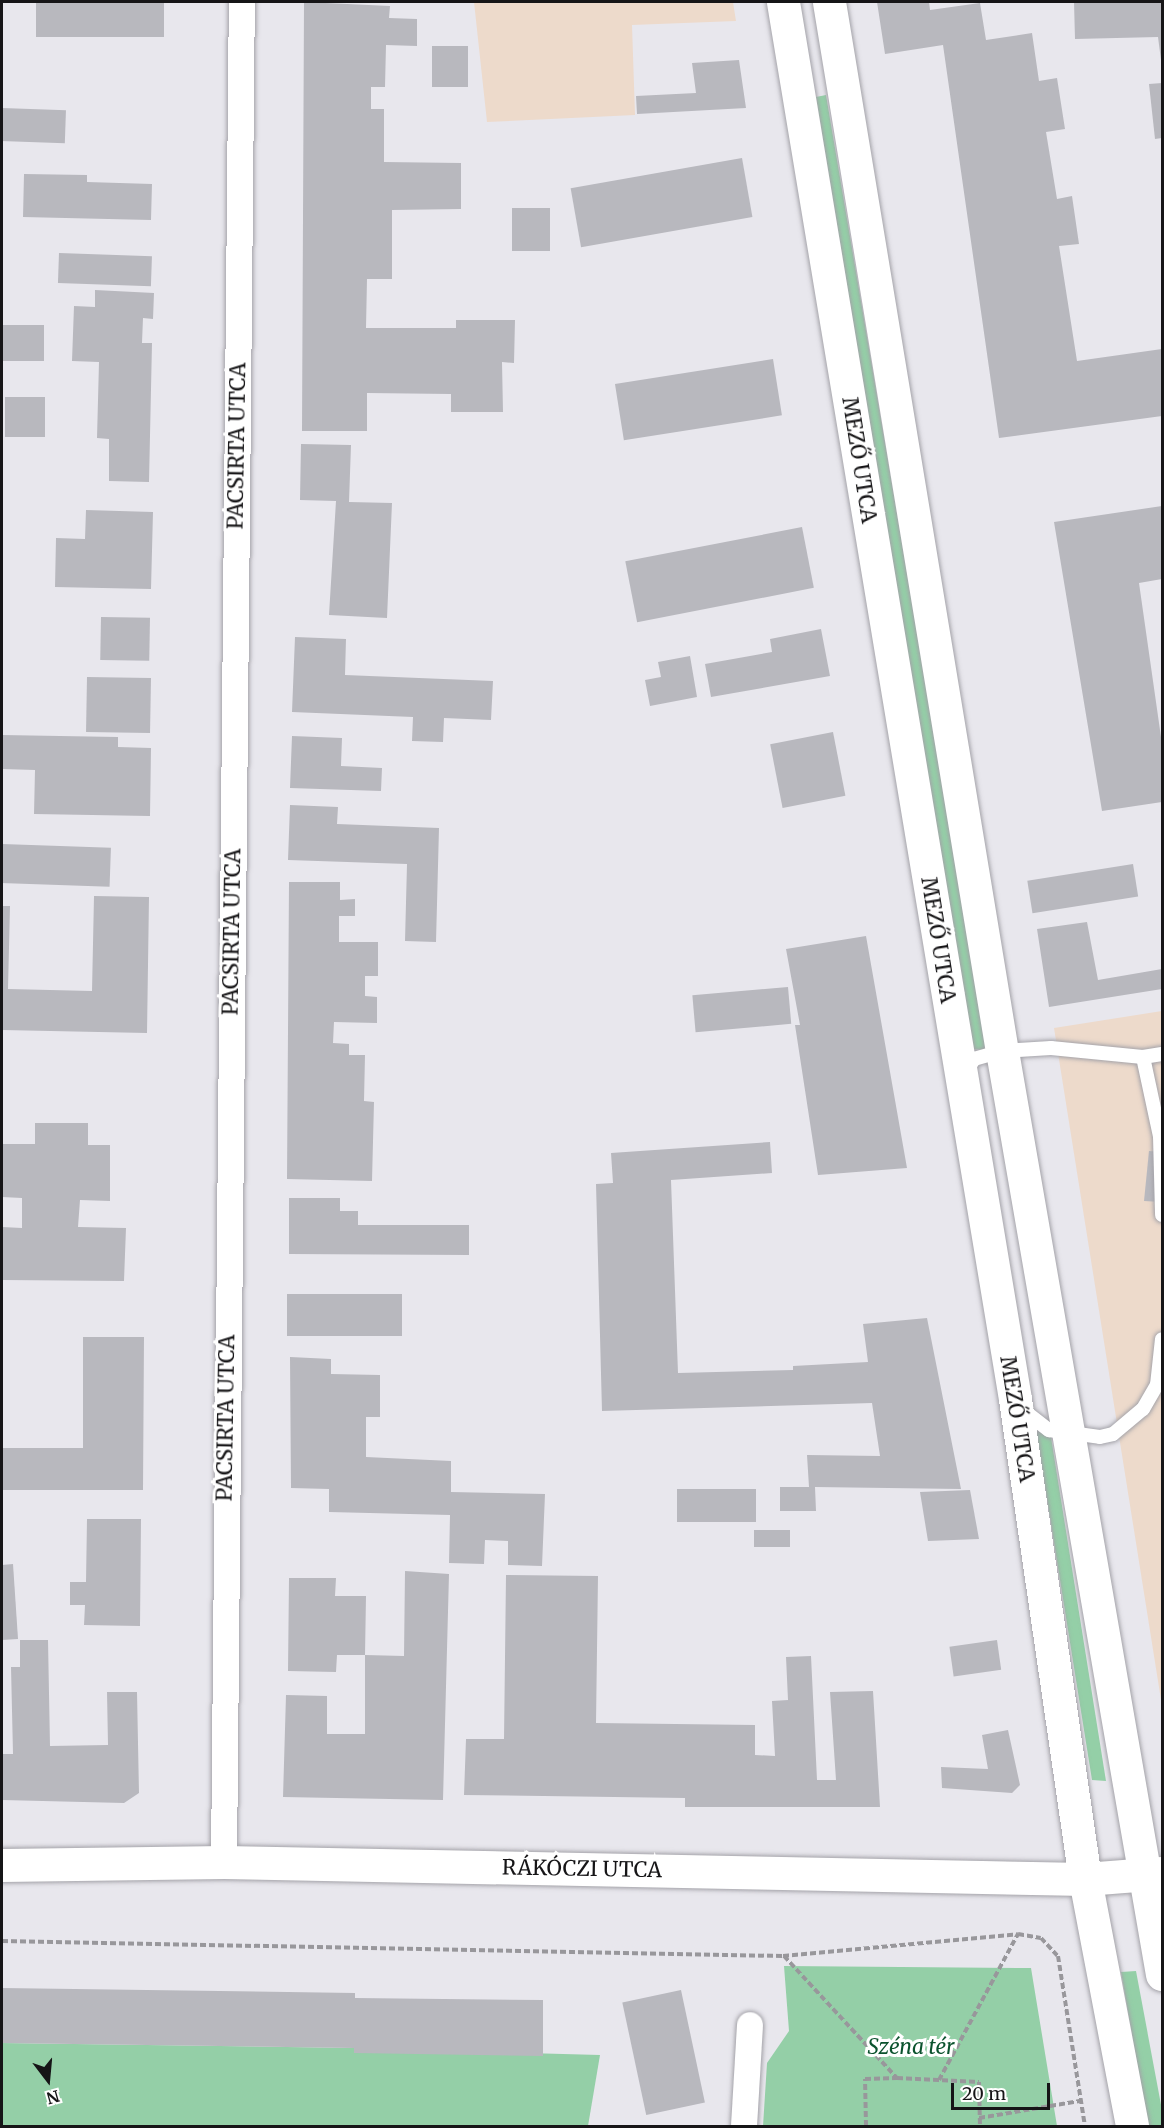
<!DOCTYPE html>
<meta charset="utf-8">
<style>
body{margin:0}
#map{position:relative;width:1164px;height:2128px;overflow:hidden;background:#e8e7ed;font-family:Merriweather,serif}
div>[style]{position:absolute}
.commercial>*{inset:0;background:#eddacb}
.green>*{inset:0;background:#94cfa7}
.building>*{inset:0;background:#b8b8be;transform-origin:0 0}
.path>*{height:4px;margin-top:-2px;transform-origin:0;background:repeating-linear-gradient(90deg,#98979b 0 6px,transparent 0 9px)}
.roads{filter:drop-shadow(0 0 2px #a4a3a9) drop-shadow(0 0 2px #a4a3a9)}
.lane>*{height:14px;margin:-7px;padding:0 7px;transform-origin:7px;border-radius:7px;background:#fff}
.street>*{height:26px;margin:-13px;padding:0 13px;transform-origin:13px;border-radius:13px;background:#fff}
.secondary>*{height:33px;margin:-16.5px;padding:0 16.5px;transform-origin:16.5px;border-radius:16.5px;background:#fff}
.primary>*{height:33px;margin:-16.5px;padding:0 16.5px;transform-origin:16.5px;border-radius:16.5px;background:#fff}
span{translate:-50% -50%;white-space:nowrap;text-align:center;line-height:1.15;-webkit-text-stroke:6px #fff;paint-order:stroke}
.street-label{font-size:21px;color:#161517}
.park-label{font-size:21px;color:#0b532e;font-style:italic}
.frame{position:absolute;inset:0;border:3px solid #161517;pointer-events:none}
.north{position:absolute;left:18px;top:2050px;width:60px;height:60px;-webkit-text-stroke:4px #fff;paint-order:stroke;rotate:164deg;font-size:16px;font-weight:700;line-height:24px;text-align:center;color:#161517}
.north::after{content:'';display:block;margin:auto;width:21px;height:27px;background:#161517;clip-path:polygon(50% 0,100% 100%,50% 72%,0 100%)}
.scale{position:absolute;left:951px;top:2083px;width:99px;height:27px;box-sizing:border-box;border:3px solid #161517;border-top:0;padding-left:8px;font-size:18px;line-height:21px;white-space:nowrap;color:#161517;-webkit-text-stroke:4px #fff;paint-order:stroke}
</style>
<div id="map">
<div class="commercial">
<div style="clip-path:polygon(474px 2px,733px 2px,736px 21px,632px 25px,635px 115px,487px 122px)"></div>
<div style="clip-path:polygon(1162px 1011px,1162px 1706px,1054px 1028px)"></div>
</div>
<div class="green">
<div style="clip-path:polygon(826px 95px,987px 1044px,983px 1050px,973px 1049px,816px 97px)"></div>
<div style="clip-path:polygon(1046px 1429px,1051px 1437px,1106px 1781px,1092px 1780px,1036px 1430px)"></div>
<div style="clip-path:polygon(784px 1966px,1031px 1968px,1057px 2126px,763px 2126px,767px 2063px,789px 2031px)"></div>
<div style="clip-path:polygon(1136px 1971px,1162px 2110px,1162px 2126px,1148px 2126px,1121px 1972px)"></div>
<div style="clip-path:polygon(2px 2043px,354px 2048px,600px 2055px,588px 2126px,2px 2126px)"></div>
</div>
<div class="building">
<div style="left:36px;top:2px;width:128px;height:35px"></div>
<div style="clip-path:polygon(304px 2px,390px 6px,389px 18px,417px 19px,417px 46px,386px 45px,385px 87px,371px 87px,371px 109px,384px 109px,384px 162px,461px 163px,461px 209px,392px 210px,392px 279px,367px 279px,366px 328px,456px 328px,456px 320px,515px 320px,514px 363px,502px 362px,503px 412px,451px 412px,451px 394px,367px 393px,367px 431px,302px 431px)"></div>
<div style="clip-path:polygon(877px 2px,929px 2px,930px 10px,980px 3px,986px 40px,1032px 33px,1039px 81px,1057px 78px,1065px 129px,1046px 132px,1057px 199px,1072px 196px,1079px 244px,1059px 246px,1077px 361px,1162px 349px,1162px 416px,999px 438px,943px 45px,885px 54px)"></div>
<div style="clip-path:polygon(1074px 2px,1162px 2px,1162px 68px,1158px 37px,1075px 39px)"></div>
<div style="left:432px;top:46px;width:36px;height:41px"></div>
<div style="clip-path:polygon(739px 60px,746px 108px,637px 114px,636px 96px,696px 93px,692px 63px)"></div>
<div style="clip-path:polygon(1162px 83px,1162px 138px,1155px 139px,1149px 84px)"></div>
<div style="left:2px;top:108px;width:64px;height:33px;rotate:2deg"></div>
<div style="left:742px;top:158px;width:60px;height:174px;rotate:80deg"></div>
<div style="clip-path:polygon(24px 174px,87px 175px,87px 182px,152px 184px,151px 220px,23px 217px)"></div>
<div style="left:512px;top:208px;width:38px;height:43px"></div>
<div style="left:59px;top:253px;width:93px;height:30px;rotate:2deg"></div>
<div style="clip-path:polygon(95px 290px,154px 293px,153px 319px,143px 318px,142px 343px,152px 343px,149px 482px,109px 481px,109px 439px,97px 438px,99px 362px,72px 361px,74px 306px,95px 307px)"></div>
<div style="left:2px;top:325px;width:42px;height:36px"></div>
<div style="left:773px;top:359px;width:57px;height:160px;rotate:81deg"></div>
<div style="left:5px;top:397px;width:40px;height:40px"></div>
<div style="clip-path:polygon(301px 444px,351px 445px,349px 502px,392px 503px,387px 618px,329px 615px,336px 501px,300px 500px)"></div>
<div style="clip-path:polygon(1162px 506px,1162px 579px,1139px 583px,1162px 744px,1162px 802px,1102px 811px,1054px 522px)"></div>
<div style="clip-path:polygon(86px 510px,153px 512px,151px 589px,55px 587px,56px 538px,85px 539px)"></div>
<div style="left:802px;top:527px;width:62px;height:180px;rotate:79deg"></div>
<div style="left:101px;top:617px;width:49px;height:43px;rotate:1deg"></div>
<div style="clip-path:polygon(821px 629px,830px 676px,711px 697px,705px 664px,772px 652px,770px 639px)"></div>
<div style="clip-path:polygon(295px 637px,346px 639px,345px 675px,493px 681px,491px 720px,444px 718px,443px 742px,412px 741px,413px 717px,292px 712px)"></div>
<div style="clip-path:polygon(690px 656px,697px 697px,650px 706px,645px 680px,661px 677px,658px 662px)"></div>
<div style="left:87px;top:677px;width:64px;height:55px;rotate:1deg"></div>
<div style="left:833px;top:732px;width:65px;height:64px;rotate:79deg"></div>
<div style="clip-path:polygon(2px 735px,118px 737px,118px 747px,151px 748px,150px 816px,34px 814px,35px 770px,2px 769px)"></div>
<div style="clip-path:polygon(292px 736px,342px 738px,341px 766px,382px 768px,381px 791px,290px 788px)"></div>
<div style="clip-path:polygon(290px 805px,338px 807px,337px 824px,439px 828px,436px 942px,405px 941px,407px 864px,288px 860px)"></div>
<div style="left:2px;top:844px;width:109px;height:39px;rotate:2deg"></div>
<div style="left:1133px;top:864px;width:33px;height:107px;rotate:81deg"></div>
<div style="clip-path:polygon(289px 882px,340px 882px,340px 900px,355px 899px,355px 916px,339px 916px,339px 942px,378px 942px,378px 976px,365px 976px,365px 996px,377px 997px,377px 1023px,334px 1022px,333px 1043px,349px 1044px,349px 1055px,365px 1055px,364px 1101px,374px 1102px,372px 1181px,287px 1179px)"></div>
<div style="clip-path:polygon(94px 896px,149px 897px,147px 1033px,2px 1030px,2px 906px,10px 906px,8px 989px,92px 991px)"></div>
<div style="clip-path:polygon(1087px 922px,1098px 980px,1162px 969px,1162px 989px,1049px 1007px,1037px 929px)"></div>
<div style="clip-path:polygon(866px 936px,907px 1168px,818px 1175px,795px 1025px,800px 1025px,786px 949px)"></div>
<div style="left:788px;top:987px;width:37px;height:96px;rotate:85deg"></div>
<div style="clip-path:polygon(35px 1123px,88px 1123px,88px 1145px,110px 1145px,110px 1201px,80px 1200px,78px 1227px,126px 1228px,124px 1281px,2px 1280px,2px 1227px,22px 1228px,22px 1198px,2px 1197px,2px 1144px,35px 1144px)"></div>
<div style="clip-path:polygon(770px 1142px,772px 1173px,671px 1180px,678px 1373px,793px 1370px,793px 1366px,868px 1362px,863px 1324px,927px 1318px,961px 1489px,815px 1487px,816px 1511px,780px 1511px,780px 1487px,809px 1487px,807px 1455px,880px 1456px,872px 1403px,602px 1411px,596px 1184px,613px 1183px,611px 1153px)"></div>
<div style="clip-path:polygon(1149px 1151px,1162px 1152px,1162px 1202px,1144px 1201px)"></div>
<div style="clip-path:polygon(289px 1198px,340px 1198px,340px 1211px,358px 1211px,358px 1225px,469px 1225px,469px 1255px,289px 1254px)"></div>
<div style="left:402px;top:1294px;width:42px;height:115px;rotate:90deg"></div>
<div style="clip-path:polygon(83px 1337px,144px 1337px,143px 1490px,2px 1490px,2px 1448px,83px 1448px)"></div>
<div style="clip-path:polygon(290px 1357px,331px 1359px,331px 1374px,380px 1375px,380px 1417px,366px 1417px,366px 1457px,451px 1461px,451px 1492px,545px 1494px,542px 1566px,508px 1565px,508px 1541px,485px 1540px,484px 1564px,449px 1563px,450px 1515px,329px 1512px,329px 1489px,291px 1488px)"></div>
<div style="left:756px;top:1489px;width:33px;height:79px;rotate:90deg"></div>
<div style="clip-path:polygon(970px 1490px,979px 1539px,928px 1541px,920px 1492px)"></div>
<div style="clip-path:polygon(87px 1519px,141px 1519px,140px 1626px,84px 1625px,85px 1605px,70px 1605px,70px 1582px,86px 1582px)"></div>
<div style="left:754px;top:1530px;width:36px;height:17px"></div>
<div style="clip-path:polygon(13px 1564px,18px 1639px,2px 1640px,2px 1565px)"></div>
<div style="clip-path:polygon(405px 1571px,449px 1574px,443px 1800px,283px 1797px,286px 1695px,327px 1696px,327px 1734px,365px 1734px,365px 1655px,337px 1655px,336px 1672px,288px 1671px,289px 1578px,336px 1578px,335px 1596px,366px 1596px,365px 1655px,404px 1656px)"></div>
<div style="clip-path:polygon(506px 1575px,598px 1576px,596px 1723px,755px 1725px,755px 1755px,775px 1756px,772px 1701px,788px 1700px,786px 1657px,811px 1656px,817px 1780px,836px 1780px,830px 1692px,873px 1691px,880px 1807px,685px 1807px,685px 1798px,464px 1795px,466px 1739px,504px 1739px)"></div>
<div style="clip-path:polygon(20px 1640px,48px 1640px,50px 1746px,108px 1745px,107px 1692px,137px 1692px,139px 1793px,124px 1803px,2px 1800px,2px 1754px,13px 1754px,11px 1667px,20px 1667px)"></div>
<div style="left:997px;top:1640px;width:30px;height:48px;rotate:82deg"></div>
<div style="clip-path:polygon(1008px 1730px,1020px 1785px,1012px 1793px,942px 1788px,941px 1767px,988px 1769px,982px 1735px)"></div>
<div style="clip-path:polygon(2px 1988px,355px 1993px,355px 1998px,543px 2000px,543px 2056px,354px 2053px,354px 2048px,2px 2043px)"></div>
<div style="left:681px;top:1990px;width:115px;height:60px;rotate:78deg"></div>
</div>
<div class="path">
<div style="left:2px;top:1941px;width:781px;rotate:1.1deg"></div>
<div style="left:783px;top:1956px;width:236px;rotate:-5.3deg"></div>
<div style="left:1018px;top:1934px;width:23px;rotate:10deg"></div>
<div style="left:1041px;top:1938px;width:25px;rotate:47deg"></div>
<div style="left:1058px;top:1956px;width:172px;rotate:81deg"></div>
<div style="left:784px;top:1956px;width:166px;rotate:47.2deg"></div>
<div style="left:939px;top:2080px;width:166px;rotate:-61.6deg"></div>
<div style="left:979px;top:2118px;width:102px;rotate:-9.6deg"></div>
<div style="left:866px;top:2126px;width:47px;rotate:-91.2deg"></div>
<div style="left:865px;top:2079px;width:32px;rotate:-2deg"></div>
<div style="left:897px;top:2078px;width:82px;rotate:2.8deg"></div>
<div style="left:979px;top:2082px;width:44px;rotate:88.7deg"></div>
</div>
<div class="roads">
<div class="lane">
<div style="left:1143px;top:1057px;width:19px;rotate:-9deg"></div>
<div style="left:965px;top:1073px;width:17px;rotate:-57deg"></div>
<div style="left:974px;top:1059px;width:29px;rotate:-16deg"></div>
<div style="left:1002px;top:1051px;width:49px;rotate:-3.5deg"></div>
<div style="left:1051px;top:1048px;width:92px;rotate:5.6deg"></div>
<div style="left:1143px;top:1057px;width:81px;rotate:77.9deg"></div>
<div style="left:1160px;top:1136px;width:79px;rotate:88.5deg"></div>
<div style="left:1023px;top:1410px;width:33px;rotate:38deg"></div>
<div style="left:1049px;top:1430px;width:51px;rotate:7.8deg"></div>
<div style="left:1100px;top:1437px;width:13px;rotate:-13deg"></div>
<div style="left:1113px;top:1434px;width:39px;rotate:-40deg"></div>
<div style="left:1143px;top:1409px;width:28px;rotate:-60deg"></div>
<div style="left:1157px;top:1385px;width:46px;rotate:-83.8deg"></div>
</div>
<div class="street">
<div style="left:224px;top:1862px;width:1860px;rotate:-89.45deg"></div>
<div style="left:744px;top:2126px;width:101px;rotate:-86.6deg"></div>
</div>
<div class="secondary">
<div style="left:2px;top:1865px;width:222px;rotate:-0.8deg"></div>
<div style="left:224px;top:1862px;width:861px;rotate:1.13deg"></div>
</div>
<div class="primary">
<div style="left:783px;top:2px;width:1416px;rotate:80.57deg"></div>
<div style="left:1015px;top:1399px;width:485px;rotate:81.7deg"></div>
<div style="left:1085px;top:1879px;width:251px;rotate:79.2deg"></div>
<div style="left:829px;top:2px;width:1063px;rotate:80.64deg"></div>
<div style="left:1002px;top:1051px;width:937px;rotate:80.17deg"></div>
<div style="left:1085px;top:1879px;width:77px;rotate:-4.5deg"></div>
</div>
</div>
<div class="street-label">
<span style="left:237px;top:446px;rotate:-89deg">PACSIRTA UTCA</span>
<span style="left:859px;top:460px;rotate:81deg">MEZŐ UTCA</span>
<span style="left:232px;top:932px;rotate:-89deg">PACSIRTA UTCA</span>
<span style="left:938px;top:940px;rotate:81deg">MEZŐ UTCA</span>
<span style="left:226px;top:1418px;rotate:-89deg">PACSIRTA UTCA</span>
<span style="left:1017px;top:1419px;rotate:81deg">MEZŐ UTCA</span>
<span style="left:582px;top:1869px;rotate:1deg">RÁKÓCZI UTCA</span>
</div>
<div class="park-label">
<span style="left:911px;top:2047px">Széna tér</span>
</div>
<div class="frame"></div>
<div class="north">N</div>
<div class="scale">20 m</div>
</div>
